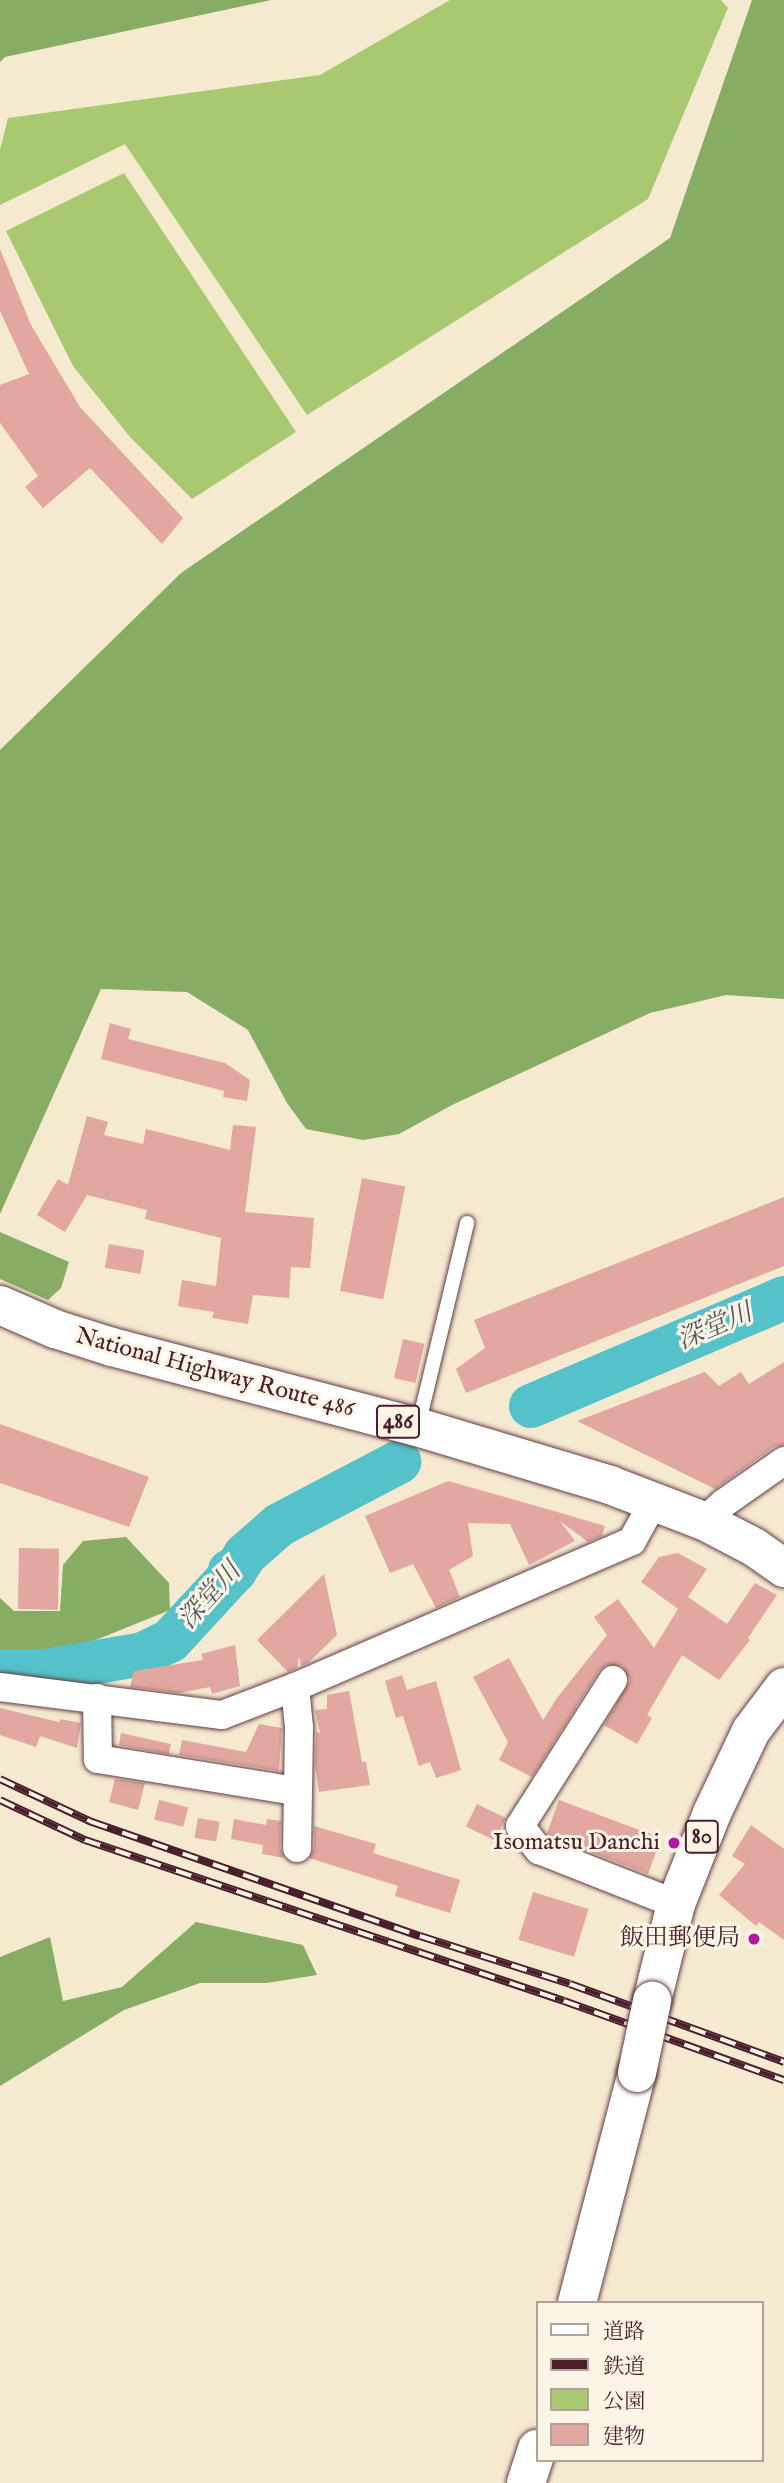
<!DOCTYPE html>
<meta charset="utf-8">
<style>
body{margin:0}
#map{position:relative;width:784px;height:2483px;overflow:hidden;background:#f5e9d0;font-family:"IM FELL English","Noto Serif JP",serif}
div>[style]{position:absolute}
.green>*{inset:0;background:#a9c971}
.forest>*{inset:0;background:#86ad63}
.river>*{height:44px;margin:-22px;padding:0 22px;transform-origin:22px;border-radius:22px;background:#54c2c8}
.building>*{inset:0;background:#e1a7a0;transform-origin:0 0}
.roads{filter:drop-shadow(0 0 2px #643d44) drop-shadow(0 0 2px #643d44)}
.lane>*{height:14px;margin:-7px;padding:0 7px;transform-origin:7px;border-radius:7px;background:#fff}
.street>*{height:28px;margin:-14px;padding:0 14px;transform-origin:14px;border-radius:14px;background:#fff}
.primary>*{height:38px;margin:-19px;padding:0 19px;transform-origin:19px;border-radius:19px;background:#fff}
.highway>*{height:38px;margin:-19px;padding:0 19px;transform-origin:19px;border-radius:19px;background:#fff}
.rail>*{height:8px;margin-top:-4px;transform-origin:0;background:repeating-linear-gradient(90deg,#fcf5e5 0 16px,#4a1f2b 0 32px);box-sizing:border-box;border-block:2px solid #4a1f2b}
.bridges{filter:drop-shadow(0 0 2px #643d44) drop-shadow(0 0 2px #643d44)}
.primary-bridge>*{height:38px;margin:-19px;padding:0 19px;transform-origin:19px;border-radius:19px;background:#fff}
.dots>*{width:19px;height:19px;translate:-50% -50%;box-sizing:border-box;border:4px solid #fcf5e5;border-radius:50%}
span{translate:-50% -50%;white-space:nowrap;text-align:center;line-height:1.15;-webkit-text-stroke:6px #fcf5e5;paint-order:stroke}
.shield-label span{padding:2px 5px;background:#fcf5e5;border:2px solid;border-radius:5px;-webkit-text-stroke-width:0}
.shield-label{font-size:23px;color:#4a1f2b;font-weight:700}
.street-label{font-size:24px;color:#4a1f2b}
.poi-label{font-size:24px;color:#4a1f2b}
.right{translate:-100% -50%;text-align:right}
.water-label{font-size:26px;color:#4e5862;font-style:italic}
.legend{position:absolute;left:536px;top:2301px;width:228px;height:161px;box-sizing:border-box;background:#fcf5e5;border:2px solid #b59f9b;margin:0;padding:9px 12px;list-style:none;font-size:21px;color:#4a1f2b}
.legend li{display:flex;align-items:center;gap:14px;height:35px}
.legend b{width:35px;border:2px solid #b59f9b}
</style>
<div id="map">
<div class="green">
<div style="clip-path:polygon(450px 0,721px 0,728px 8px,648px 199px,307px 415px,125px 144px,0 205px,0 150px,8px 118px,320px 75px)"></div>
<div style="clip-path:polygon(124px 173px,296px 432px,192px 499px,130px 437px,73px 366px,6px 231px)"></div>
</div>
<div class="forest">
<div style="clip-path:polygon(0 0,271px 0,5px 57px,0 62px)"></div>
<div style="clip-path:polygon(752px 0,784px 0,784px 999px,726px 995px,650px 1013px,452px 1105px,399px 1134px,363px 1140px,306px 1129px,287px 1103px,248px 1030px,187px 992px,101px 989px,0 1214px,0 750px,181px 573px,670px 238px)"></div>
<div style="clip-path:polygon(0 1232px,69px 1262px,61px 1288px,48px 1300px,0 1279px)"></div>
<div style="clip-path:polygon(126px 1537px,169px 1583px,170px 1610px,44px 1661px,0 1652px,0 1598px,14px 1611px,60px 1611px,63px 1565px,83px 1541px)"></div>
<div style="clip-path:polygon(196px 1922px,303px 1945px,317px 1975px,267px 1983px,200px 1983px,124px 2010px,0 2086px,0 1957px,50px 1937px,63px 2001px,122px 1987px)"></div>
</div>
<div class="river">
<div style="left:531px;top:1406px;width:275px;rotate:-23.1deg"></div>
<div style="left:0;top:1671px;width:45px"></div>
<div style="left:45px;top:1671px;width:99px;rotate:-9.8deg"></div>
<div style="left:143px;top:1654px;width:30px;rotate:-26deg"></div>
<div style="left:170px;top:1641px;width:88px;rotate:-47.3deg"></div>
<div style="left:230px;top:1576px;width:5px;rotate:-90deg"></div>
<div style="left:230px;top:1571px;width:5px"></div>
<div style="left:235px;top:1571px;width:19px;rotate:-58deg"></div>
<div style="left:245px;top:1555px;width:45px;rotate:-41.4deg"></div>
<div style="left:279px;top:1525px;width:136px;rotate:-27.7deg"></div>
</div>
<div class="building">
<div style="clip-path:polygon(0 249px,31px 325px,80px 407px,183px 518px,162px 544px,90px 468px,43px 508px,25px 487px,38px 476px,0 423px,0 385px,29px 374px,0 311px)"></div>
<div style="clip-path:polygon(110px 1023px,131px 1029px,128px 1039px,225px 1063px,250px 1080px,247px 1101px,223px 1097px,224px 1091px,101px 1059px)"></div>
<div style="clip-path:polygon(87px 1116px,108px 1122px,104px 1135px,143px 1144px,146px 1129px,230px 1150px,233px 1125px,256px 1127px,245px 1212px,314px 1218px,310px 1268px,291px 1267px,289px 1298px,253px 1295px,248px 1324px,212px 1318px,214px 1312px,178px 1306px,182px 1280px,216px 1286px,221px 1238px,145px 1219px,147px 1210px,87px 1195px,65px 1232px,37px 1215px,58px 1179px,68px 1185px)"></div>
<div style="left:362px;top:1178px;width:44px;height:115px;rotate:11deg"></div>
<div style="clip-path:polygon(784px 1197px,784px 1266px,466px 1393px,456px 1369px,485px 1348px,474px 1320px)"></div>
<div style="left:109px;top:1244px;width:36px;height:24px;rotate:10deg"></div>
<div style="left:403px;top:1339px;width:22px;height:40px;rotate:13deg"></div>
<div style="clip-path:polygon(784px 1362px,784px 1445px,774px 1447px,715px 1489px,577px 1421px,705px 1372px,719px 1386px,741px 1372px,749px 1384px)"></div>
<div style="clip-path:polygon(0 1424px,149px 1477px,129px 1527px,0 1483px)"></div>
<div style="clip-path:polygon(448px 1481px,547px 1509px,605px 1526px,602px 1536px,588px 1542px,560px 1521px,575px 1541px,529px 1565px,510px 1524px,468px 1523px,473px 1556px,449px 1570px,460px 1597px,436px 1608px,413px 1564px,390px 1573px,365px 1516px)"></div>
<div style="left:19px;top:1548px;width:40px;height:61px;rotate:1deg"></div>
<div style="clip-path:polygon(678px 1553px,707px 1569px,688px 1597px,727px 1624px,755px 1583px,777px 1595px,748px 1638px,750px 1640px,719px 1680px,682px 1655px,647px 1715px,652px 1718px,637px 1744px,604px 1725px,630px 1680px,622px 1666px,606px 1665px,599px 1671px,532px 1777px,499px 1760px,508px 1742px,473px 1677px,509px 1658px,543px 1720px,557px 1698px,607px 1635px,594px 1617px,618px 1599px,654px 1648px,678px 1609px,641px 1582px,659px 1557px)"></div>
<div style="clip-path:polygon(324px 1574px,337px 1635px,308px 1663px,301px 1666px,299px 1656px,297px 1668px,288px 1672px,257px 1640px)"></div>
<div style="clip-path:polygon(235px 1645px,240px 1686px,212px 1694px,210px 1687px,179px 1693px,130px 1687px,134px 1671px,203px 1660px,201px 1654px)"></div>
<div style="clip-path:polygon(402px 1675px,407px 1690px,436px 1681px,461px 1770px,436px 1778px,430px 1762px,419px 1766px,403px 1716px,396px 1718px,385px 1681px)"></div>
<div style="clip-path:polygon(349px 1691px,362px 1762px,366px 1762px,370px 1785px,319px 1792px,315px 1764px,316px 1732px,320px 1733px,315px 1710px,327px 1709px,327px 1695px)"></div>
<div style="clip-path:polygon(0 1708px,59px 1722px,60px 1719px,81px 1723px,77px 1748px,40px 1736px,36px 1747px,0 1735px)"></div>
<div style="clip-path:polygon(259px 1724px,282px 1728px,279px 1771px,179px 1755px,182px 1740px,246px 1752px)"></div>
<div style="clip-path:polygon(121px 1733px,171px 1744px,169px 1754px,119px 1745px)"></div>
<div style="clip-path:polygon(115px 1779px,145px 1783px,138px 1810px,109px 1802px)"></div>
<div style="left:159px;top:1800px;width:30px;height:20px;rotate:14deg"></div>
<div style="clip-path:polygon(559px 1800px,661px 1838px,648px 1874px,549px 1836px,547px 1833px)"></div>
<div style="left:477px;top:1804px;width:32px;height:25px;rotate:26deg"></div>
<div style="left:198px;top:1818px;width:22px;height:20px;rotate:10deg"></div>
<div style="clip-path:polygon(234px 1819px,266px 1825px,267px 1819px,281px 1821px,280px 1848px,284px 1858px,262px 1854px,263px 1845px,231px 1839px)"></div>
<div style="clip-path:polygon(751px 1825px,784px 1849px,784px 1940px,759px 1922px,756px 1926px,719px 1895px,745px 1864px,732px 1856px)"></div>
<div style="clip-path:polygon(314px 1826px,376px 1844px,373px 1853px,460px 1880px,450px 1913px,395px 1896px,398px 1886px,309px 1858px,314px 1849px)"></div>
<div style="left:533px;top:1892px;width:58px;height:50px;rotate:17deg"></div>
</div>
<div class="roads">
<div class="lane">
<div style="left:418px;top:1426px;width:209px;rotate:-76.4deg"></div>
</div>
<div class="street">
<div style="left:704px;top:1521px;width:27px;rotate:-42deg"></div>
<div style="left:724px;top:1503px;width:73px;rotate:-35deg"></div>
<div style="left:613px;top:1680px;width:173px;rotate:122.5deg"></div>
<div style="left:520px;top:1826px;width:31px;rotate:52deg"></div>
<div style="left:539px;top:1850px;width:147px;rotate:21.5deg"></div>
<div style="left:0;top:1687px;width:224px;rotate:7.2deg"></div>
<div style="left:222px;top:1715px;width:78px;rotate:-21deg"></div>
<div style="left:295px;top:1687px;width:367px;rotate:-23.4deg"></div>
<div style="left:632px;top:1541px;width:46px;rotate:-61.2deg"></div>
<div style="left:295px;top:1687px;width:40px;rotate:84.3deg"></div>
<div style="left:299px;top:1727px;width:121px;rotate:90.9deg"></div>
<div style="left:97px;top:1698px;width:61px;rotate:89.1deg"></div>
<div style="left:98px;top:1759px;width:201px;rotate:9.2deg"></div>
</div>
<div class="primary">
<div style="left:652px;top:2001px;width:100px;rotate:-76.1deg"></div>
<div style="left:676px;top:1904px;width:98px;rotate:-68.4deg"></div>
<div style="left:712px;top:1813px;width:91px;rotate:-64.6deg"></div>
<div style="left:751px;top:1731px;width:55px;rotate:-53.1deg"></div>
<div style="left:577px;top:2303px;width:238px;rotate:-75.4deg"></div>
<div style="left:526px;top:2483px;width:36px;rotate:-72deg"></div>
</div>
<div class="highway">
<div style="left:0;top:1305px;width:60px;rotate:23.6deg"></div>
<div style="left:55px;top:1329px;width:60px;rotate:17.5deg"></div>
<div style="left:112px;top:1347px;width:315px;rotate:14.7deg"></div>
<div style="left:417px;top:1427px;width:202px;rotate:16.7deg"></div>
<div style="left:610px;top:1485px;width:101px;rotate:21deg"></div>
<div style="left:704px;top:1521px;width:56px;rotate:27.5deg"></div>
<div style="left:754px;top:1547px;width:37px;rotate:35deg"></div>
</div>
</div>
<div class="rail">
<div style="left:0;top:1779px;width:102px;rotate:25.1deg"></div>
<div style="left:92px;top:1822px;width:347px;rotate:19.2deg"></div>
<div style="left:420px;top:1936px;width:157px;rotate:17.7deg"></div>
<div style="left:570px;top:1984px;width:228px;rotate:20deg"></div>
<div style="left:0;top:1800px;width:94px;rotate:25.2deg"></div>
<div style="left:85px;top:1840px;width:505px;rotate:18.58deg"></div>
<div style="left:564px;top:2001px;width:234px;rotate:19.8deg"></div>
</div>
<div class="bridges">
<div class="primary-bridge">
<div style="left:637px;top:2073px;width:74px;rotate:-78.2deg"></div>
</div>
</div>
<div class="dots">
<div style="left:674px;top:1843px;background:#b5179e"></div>
<div style="left:754px;top:1939px;background:#b5179e"></div>
</div>
<div class="shield-label">
<span style="left:398px;top:1422px">486</span>
<span style="left:702px;top:1837px">80</span>
</div>
<div class="street-label">
<span style="left:215px;top:1373px;rotate:15deg">National Highway Route 486</span>
</div>
<div class="poi-label">
<span class="right" style="left:660px;top:1843px">Isomatsu Danchi</span>
<span class="right" style="left:740px;top:1939px">飯田郵便局</span>
</div>
<div class="water-label">
<span style="left:715px;top:1327px;rotate:-23deg">深堂川</span>
<span style="left:210px;top:1596px;rotate:-48deg">深堂川</span>
</div>
<ul class="legend">
<li><b style="height:9px;background:#fff"></b>道路</li>
<li><b style="height:9px;background:#4a1f2b"></b>鉄道</li>
<li><b style="height:19px;background:#a9c971"></b>公園</li>
<li><b style="height:19px;background:#e1a7a0"></b>建物</li>
</ul>
</div>
